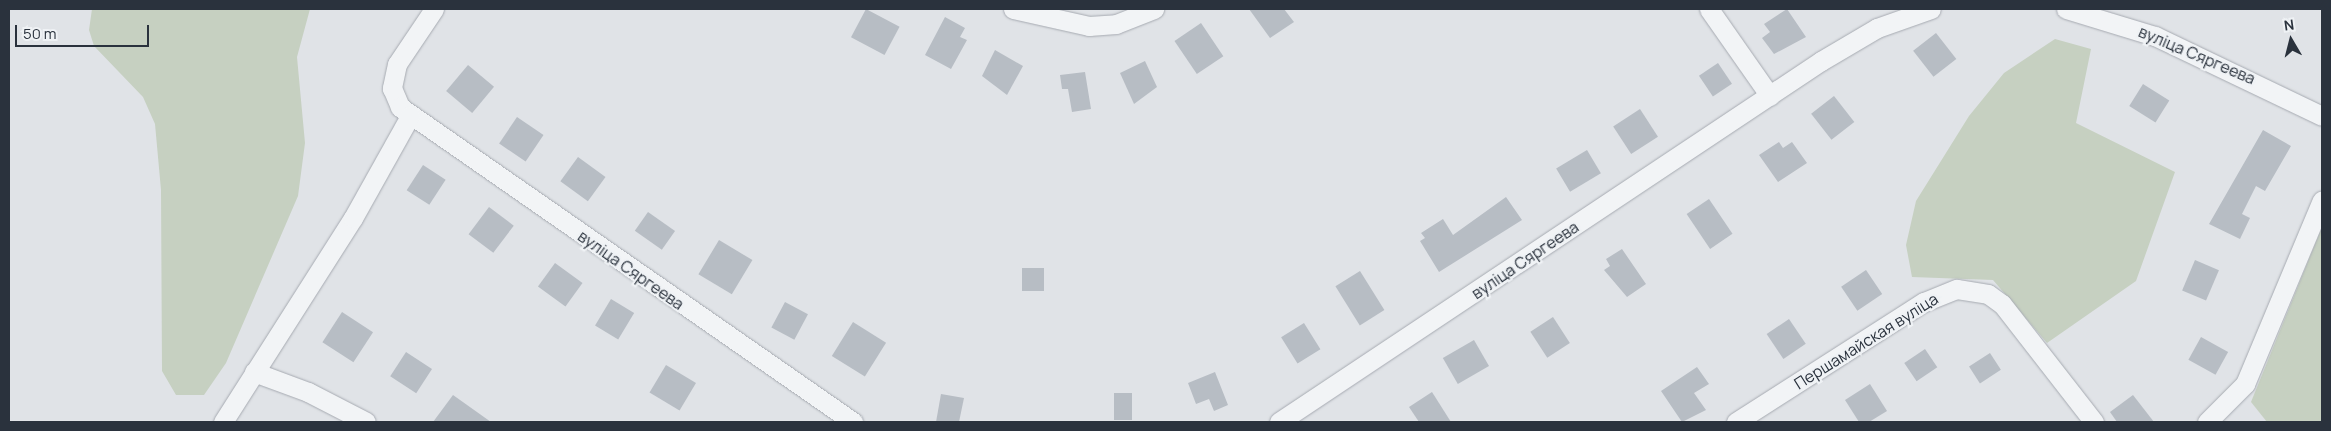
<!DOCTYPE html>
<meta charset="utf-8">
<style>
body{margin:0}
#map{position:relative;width:2331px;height:431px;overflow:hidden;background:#e0e3e7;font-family:Manrope,sans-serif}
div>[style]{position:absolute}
.green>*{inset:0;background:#c6d0c1}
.building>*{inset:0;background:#b7bdc4;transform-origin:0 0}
.roads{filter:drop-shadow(0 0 1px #a6aab1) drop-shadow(0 0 1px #a6aab1)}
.minor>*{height:19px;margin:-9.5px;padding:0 9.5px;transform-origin:9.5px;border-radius:9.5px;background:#f2f4f6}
span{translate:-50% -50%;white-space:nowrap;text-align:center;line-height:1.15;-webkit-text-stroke:4.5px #eff2f5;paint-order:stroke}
.street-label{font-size:16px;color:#2a323d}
.frame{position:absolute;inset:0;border:10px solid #2a323d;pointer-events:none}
.north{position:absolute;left:2266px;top:15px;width:50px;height:50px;-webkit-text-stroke:4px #eff2f5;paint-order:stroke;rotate:352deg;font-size:14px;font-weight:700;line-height:20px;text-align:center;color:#2a323d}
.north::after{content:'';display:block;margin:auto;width:18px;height:22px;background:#2a323d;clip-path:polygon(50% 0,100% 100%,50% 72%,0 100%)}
.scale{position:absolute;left:15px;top:25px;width:134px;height:22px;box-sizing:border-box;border:2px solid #2a323d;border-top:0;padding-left:6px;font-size:15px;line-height:18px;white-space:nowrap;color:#2a323d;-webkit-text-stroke:4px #eff2f5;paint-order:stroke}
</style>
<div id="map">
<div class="green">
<div style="clip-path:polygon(92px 9px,310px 9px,297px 57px,305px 143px,298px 196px,226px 363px,204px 395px,176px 395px,162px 371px,161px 190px,155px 124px,143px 97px,94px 46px,89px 30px)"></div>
<div style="clip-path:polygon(2055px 39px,2091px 49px,2076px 123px,2175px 172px,2136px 281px,2047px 343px,1993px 280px,1912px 277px,1906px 245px,1916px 201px,1969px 116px,2004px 73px)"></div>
<div style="clip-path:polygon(2322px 227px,2322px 422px,2267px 422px,2251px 402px)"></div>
</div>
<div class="building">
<div style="left:866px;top:9px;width:38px;height:32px;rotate:28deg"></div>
<div style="clip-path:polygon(1249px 9px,1284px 9px,1294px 22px,1270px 38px)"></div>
<div style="clip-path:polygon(1787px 9px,1806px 37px,1774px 54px,1762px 38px,1770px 32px,1764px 24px)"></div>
<div style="clip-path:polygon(945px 17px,965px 28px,960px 37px,967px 40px,951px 69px,925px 55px)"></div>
<div style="left:1201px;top:23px;width:40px;height:32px;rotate:56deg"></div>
<div style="left:1936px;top:33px;width:33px;height:29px;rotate:52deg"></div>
<div style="clip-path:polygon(995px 50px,1023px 66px,1007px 95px,982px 76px)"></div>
<div style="clip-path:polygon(1145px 61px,1157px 87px,1134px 104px,1120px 73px)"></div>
<div style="left:1718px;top:63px;width:25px;height:23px;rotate:56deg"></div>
<div style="left:468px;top:65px;width:34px;height:34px;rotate:40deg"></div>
<div style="clip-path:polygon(1085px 72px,1091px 109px,1072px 112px,1068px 89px,1062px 89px,1060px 75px)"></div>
<div style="left:2143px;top:84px;width:31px;height:26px;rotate:32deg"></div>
<div style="left:1834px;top:96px;width:33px;height:29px;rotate:52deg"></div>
<div style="left:1640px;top:109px;width:33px;height:32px;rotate:57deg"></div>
<div style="left:517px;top:117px;width:32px;height:32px;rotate:34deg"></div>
<div style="clip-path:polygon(2263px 130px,2291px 146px,2265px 191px,2256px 186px,2242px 214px,2250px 218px,2240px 239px,2209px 224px)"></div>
<div style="clip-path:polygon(1779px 142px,1783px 148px,1792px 142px,1807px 163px,1778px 182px,1759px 155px)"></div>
<div style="left:1587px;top:150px;width:27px;height:36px;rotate:59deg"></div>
<div style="left:578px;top:157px;width:34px;height:30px;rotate:36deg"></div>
<div style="left:423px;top:165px;width:27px;height:30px;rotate:33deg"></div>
<div style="clip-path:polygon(1506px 197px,1522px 220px,1439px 272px,1420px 241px,1425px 238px,1421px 233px,1443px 219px,1453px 235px)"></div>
<div style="left:1709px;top:199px;width:42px;height:27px;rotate:56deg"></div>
<div style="left:489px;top:207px;width:31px;height:34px;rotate:37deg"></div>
<div style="left:648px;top:212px;width:33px;height:23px;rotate:35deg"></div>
<div style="left:719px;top:240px;width:39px;height:40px;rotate:31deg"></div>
<div style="clip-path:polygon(1622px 249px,1646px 284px,1627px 297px,1604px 270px,1610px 266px,1606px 259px)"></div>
<div style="left:2195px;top:260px;width:26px;height:33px;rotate:23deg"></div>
<div style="left:555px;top:263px;width:34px;height:29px;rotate:36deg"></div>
<div style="left:1022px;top:268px;width:22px;height:23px"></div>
<div style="left:1866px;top:270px;width:29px;height:30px;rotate:56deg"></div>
<div style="left:1360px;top:271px;width:46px;height:29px;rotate:58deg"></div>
<div style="left:611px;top:299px;width:27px;height:31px;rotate:31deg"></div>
<div style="left:785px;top:302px;width:26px;height:29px;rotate:28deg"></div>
<div style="left:342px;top:312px;width:37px;height:36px;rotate:33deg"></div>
<div style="left:1553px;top:317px;width:31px;height:27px;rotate:57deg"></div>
<div style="left:1789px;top:319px;width:30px;height:27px;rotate:56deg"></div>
<div style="left:853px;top:322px;width:39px;height:40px;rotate:32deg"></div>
<div style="left:1304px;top:323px;width:31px;height:27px;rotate:58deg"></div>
<div style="left:2201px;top:337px;width:31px;height:26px;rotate:29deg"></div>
<div style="left:1474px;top:340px;width:30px;height:36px;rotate:60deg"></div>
<div style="left:1925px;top:349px;width:22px;height:25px;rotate:56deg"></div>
<div style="left:406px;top:352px;width:31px;height:29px;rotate:33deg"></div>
<div style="left:1990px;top:353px;width:20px;height:25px;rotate:57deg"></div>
<div style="left:666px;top:365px;width:35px;height:32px;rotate:31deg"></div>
<div style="clip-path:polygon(1697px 367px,1709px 384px,1694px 393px,1706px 410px,1682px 422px,1661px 391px)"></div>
<div style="clip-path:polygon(1215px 372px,1228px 405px,1214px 411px,1209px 399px,1196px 404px,1188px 383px)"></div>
<div style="clip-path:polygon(1870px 384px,1887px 411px,1869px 422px,1859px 422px,1845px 400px)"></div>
<div style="clip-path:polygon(1432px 392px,1451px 422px,1419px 422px,1409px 407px)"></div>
<div style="left:1132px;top:393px;width:27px;height:18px;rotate:90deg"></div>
<div style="clip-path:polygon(941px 394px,964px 398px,959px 422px,936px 422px)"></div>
<div style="clip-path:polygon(453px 395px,491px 422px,433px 422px)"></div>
<div style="clip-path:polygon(2133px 395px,2154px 422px,2117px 422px,2110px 412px)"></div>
</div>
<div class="roads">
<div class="minor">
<div style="left:434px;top:9px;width:66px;rotate:123.9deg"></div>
<div style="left:397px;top:64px;width:25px;rotate:102deg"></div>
<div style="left:392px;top:88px;width:21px;rotate:67deg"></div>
<div style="left:400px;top:107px;width:552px;rotate:34.81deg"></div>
<div style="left:1013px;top:9px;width:78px;rotate:12.6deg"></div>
<div style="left:1089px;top:26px;width:27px;rotate:-4deg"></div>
<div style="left:1116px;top:24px;width:41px;rotate:-21.5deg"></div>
<div style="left:1709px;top:9px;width:106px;rotate:55deg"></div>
<div style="left:2066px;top:9px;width:93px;rotate:16.9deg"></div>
<div style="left:2155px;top:36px;width:185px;rotate:25.6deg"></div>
<div style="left:254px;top:372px;width:58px;rotate:20.3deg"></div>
<div style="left:308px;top:392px;width:65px;rotate:27.3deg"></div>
<div style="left:223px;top:422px;width:242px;rotate:-57.5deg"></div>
<div style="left:353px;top:218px;width:117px;rotate:-60.8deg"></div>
<div style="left:1279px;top:422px;width:651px;rotate:-33.67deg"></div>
<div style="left:1821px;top:61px;width:65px;rotate:-30.5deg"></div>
<div style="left:1877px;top:28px;width:57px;rotate:-19.4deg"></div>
<div style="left:1736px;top:422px;width:223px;rotate:-32.6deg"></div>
<div style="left:1924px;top:302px;width:35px;rotate:-22deg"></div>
<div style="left:1957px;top:289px;width:31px;rotate:9deg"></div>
<div style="left:1988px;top:294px;width:17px;rotate:36deg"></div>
<div style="left:2002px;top:304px;width:150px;rotate:52.1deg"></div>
<div style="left:2207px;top:422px;width:54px;rotate:-45deg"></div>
<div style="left:2245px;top:384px;width:199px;rotate:-67.3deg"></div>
</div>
</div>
<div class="street-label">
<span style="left:2197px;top:55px;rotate:23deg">вуліца Сяргеева</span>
<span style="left:1525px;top:260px;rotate:-34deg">вуліца Сяргеева</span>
<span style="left:631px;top:270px;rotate:35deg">вуліца Сяргеева</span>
<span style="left:1866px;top:341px;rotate:-32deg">Першамайская вуліца</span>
</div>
<div class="frame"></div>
<div class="north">N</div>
<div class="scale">50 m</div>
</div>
